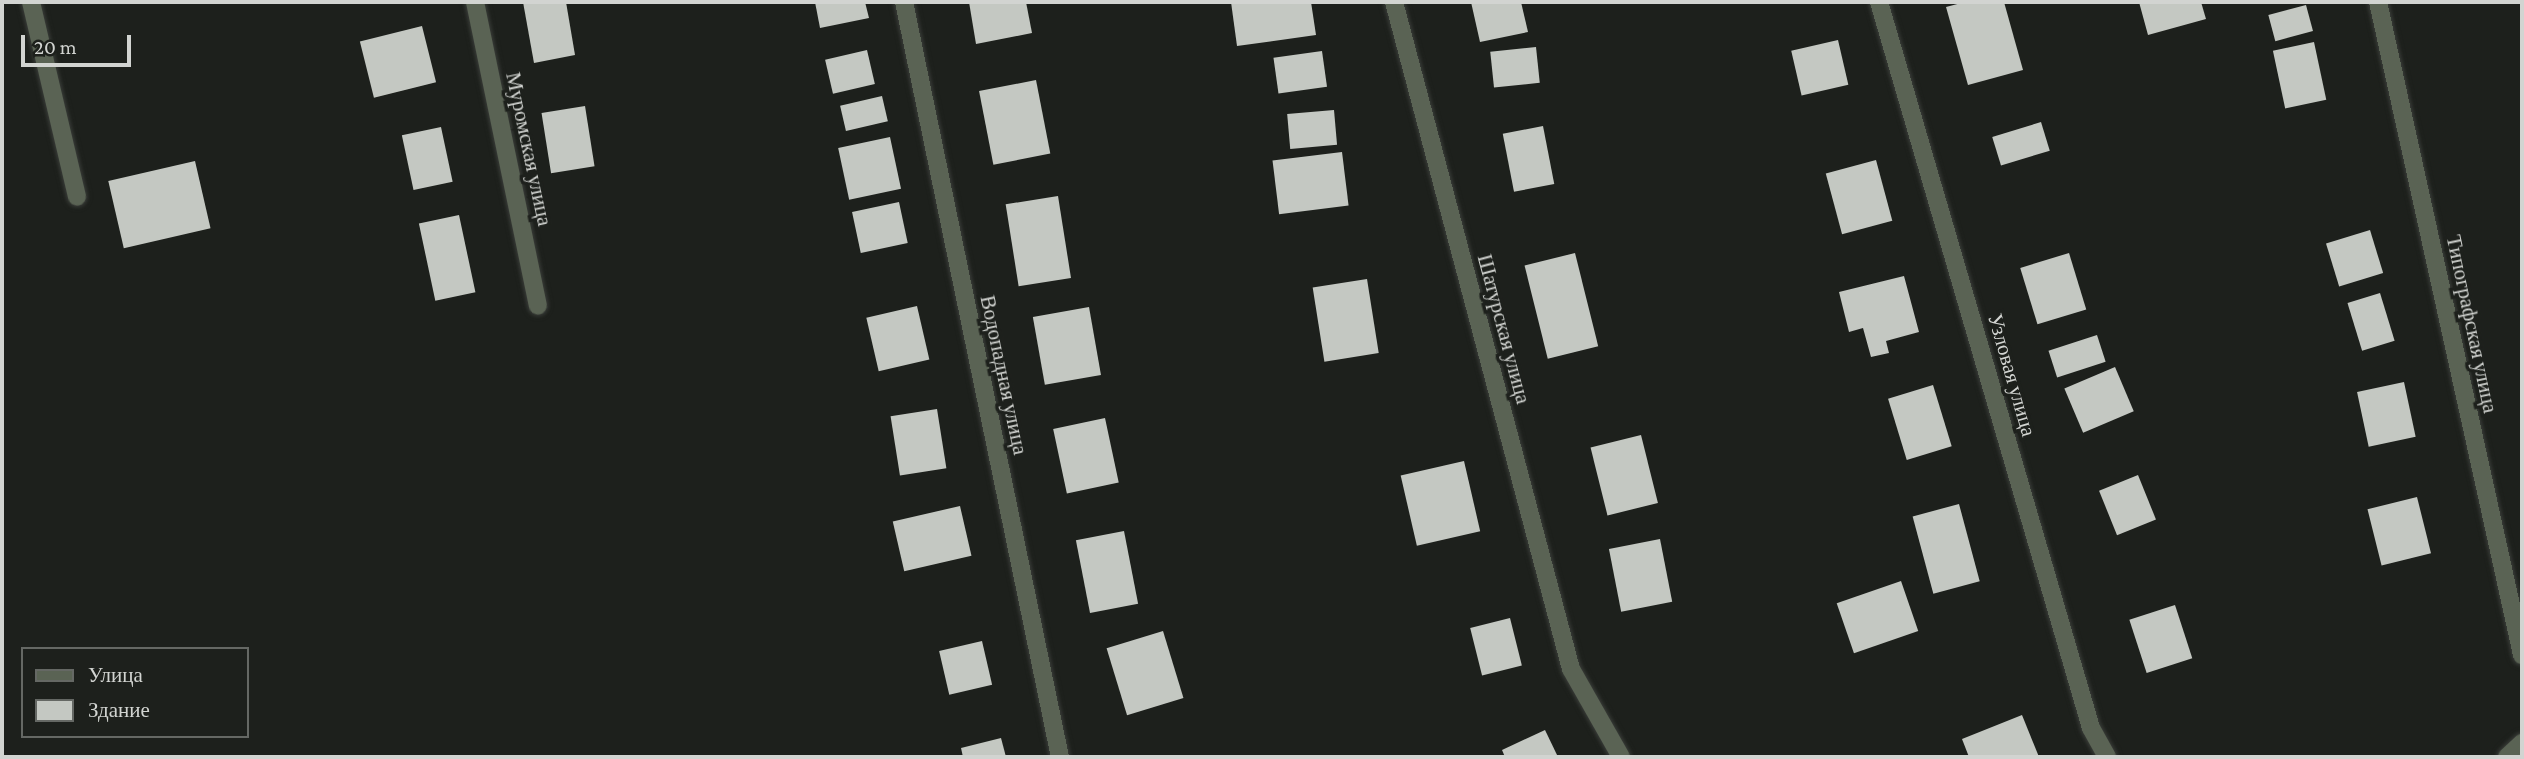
<!DOCTYPE html>
<meta charset="utf-8">
<style>
body{margin:0}
#map{position:relative;width:2524px;height:759px;overflow:hidden;background:#1d201c;font-family:"Crimson Pro",serif}
div>[style]{position:absolute}
.building>*{inset:0;background:#c4c8c2;transform-origin:0 0}
.roads{filter:drop-shadow(0 0 2px #3a3d39) drop-shadow(0 0 2px #3a3d39)}
.minor>*{height:18px;margin:-9px;padding:0 9px;transform-origin:9px;border-radius:9px;background:#5a6354}
span{translate:-50% -50%;white-space:nowrap;text-align:center;line-height:1.15;-webkit-text-stroke:7px #1d201c;paint-order:stroke}
.street-label{font-size:21px;color:#d2d4d1}
.frame{position:absolute;inset:0;border:4px solid #d2d4d1;pointer-events:none}
.legend{position:absolute;left:21px;top:647px;width:228px;height:91px;box-sizing:border-box;background:#1d201c;border:2px solid #656864;margin:0;padding:9px 12px;list-style:none;font-size:21px;color:#d2d4d1}
.legend li{display:flex;align-items:center;gap:14px;height:35px}
.legend b{width:35px;border:2px solid #656864}
.scale{position:absolute;left:21px;top:35px;width:110px;height:32px;box-sizing:border-box;border:4px solid #d2d4d1;border-top:0;padding-left:9px;font-size:21px;line-height:24px;white-space:nowrap;color:#d2d4d1;-webkit-text-stroke:5px #1d201c;paint-order:stroke}
</style>
<div id="map">
<div class="building">
<div style="clip-path:polygon(523px 2px,566px 2px,575px 55px,534px 63px)"></div>
<div style="clip-path:polygon(815px 2px,865px 2px,869px 18px,820px 28px)"></div>
<div style="clip-path:polygon(969px 2px,1026px 2px,1032px 33px,976px 44px)"></div>
<div style="clip-path:polygon(1231px 2px,1311px 2px,1316px 35px,1237px 46px)"></div>
<div style="clip-path:polygon(1471px 2px,1521px 2px,1528px 32px,1480px 42px)"></div>
<div style="clip-path:polygon(1965px 2px,2004px 2px,2023px 70px,1968px 85px,1946px 7px)"></div>
<div style="clip-path:polygon(2139px 2px,2201px 2px,2206px 19px,2148px 35px)"></div>
<div style="left:2306px;top:5px;width:27px;height:39px;rotate:75deg"></div>
<div style="left:422px;top:26px;width:58px;height:64px;rotate:76deg"></div>
<div style="left:1838px;top:40px;width:46px;height:48px;rotate:77deg"></div>
<div style="left:2314px;top:42px;width:59px;height:42px;rotate:78deg"></div>
<div style="left:1536px;top:47px;width:36px;height:46px;rotate:84deg"></div>
<div style="left:867px;top:50px;width:35px;height:43px;rotate:77deg"></div>
<div style="left:1322px;top:51px;width:36px;height:49px;rotate:82deg"></div>
<div style="left:1036px;top:80px;width:75px;height:58px;rotate:79deg"></div>
<div style="left:882px;top:96px;width:26px;height:43px;rotate:77deg"></div>
<div style="left:585px;top:106px;width:61px;height:44px;rotate:81deg"></div>
<div style="left:1334px;top:110px;width:35px;height:47px;rotate:85deg"></div>
<div style="left:2041px;top:122px;width:30px;height:51px;rotate:73deg"></div>
<div style="left:1543px;top:126px;width:59px;height:41px;rotate:79deg"></div>
<div style="left:441px;top:127px;width:56px;height:40px;rotate:78deg"></div>
<div style="left:890px;top:137px;width:53px;height:53px;rotate:78deg"></div>
<div style="left:1342px;top:152px;width:54px;height:70px;rotate:83deg"></div>
<div style="left:1876px;top:160px;width:63px;height:52px;rotate:75deg"></div>
<div style="left:195px;top:161px;width:69px;height:89px;rotate:77deg"></div>
<div style="left:1058px;top:196px;width:83px;height:53px;rotate:81deg"></div>
<div style="left:899px;top:202px;width:42px;height:48px;rotate:78deg"></div>
<div style="left:459px;top:215px;width:79px;height:41px;rotate:78deg"></div>
<div style="left:2370px;top:230px;width:45px;height:46px;rotate:73deg"></div>
<div style="left:1575px;top:253px;width:96px;height:52px;rotate:76deg"></div>
<div style="left:2069px;top:253px;width:59px;height:51px;rotate:73deg"></div>
<div style="clip-path:polygon(1904px 276px,1919px 332px,1886px 341px,1889px 353px,1871px 357px,1863px 328px,1849px 332px,1839px 292px)"></div>
<div style="left:1367px;top:279px;width:75px;height:55px;rotate:81deg"></div>
<div style="left:2380px;top:293px;width:50px;height:34px;rotate:73deg"></div>
<div style="left:917px;top:306px;width:55px;height:52px;rotate:77deg"></div>
<div style="left:1089px;top:307px;width:69px;height:57px;rotate:80deg"></div>
<div style="left:2097px;top:335px;width:28px;height:51px;rotate:72deg"></div>
<div style="left:2115px;top:367px;width:48px;height:55px;rotate:67deg"></div>
<div style="left:2404px;top:382px;width:56px;height:48px;rotate:78deg"></div>
<div style="left:1933px;top:385px;width:64px;height:47px;rotate:73deg"></div>
<div style="left:937px;top:409px;width:60px;height:47px;rotate:81deg"></div>
<div style="left:1105px;top:418px;width:66px;height:53px;rotate:78deg"></div>
<div style="left:1641px;top:435px;width:70px;height:52px;rotate:76deg"></div>
<div style="left:1464px;top:461px;width:72px;height:65px;rotate:77deg"></div>
<div style="left:2138px;top:475px;width:48px;height:42px;rotate:68deg"></div>
<div style="left:2417px;top:497px;width:58px;height:51px;rotate:76deg"></div>
<div style="left:1959px;top:504px;width:80px;height:48px;rotate:75deg"></div>
<div style="left:960px;top:506px;width:51px;height:69px;rotate:77deg"></div>
<div style="left:1124px;top:531px;width:74px;height:49px;rotate:79deg"></div>
<div style="left:1660px;top:539px;width:64px;height:52px;rotate:79deg"></div>
<div style="left:1901px;top:581px;width:53px;height:68px;rotate:71deg"></div>
<div style="left:2175px;top:605px;width:56px;height:48px;rotate:72deg"></div>
<div style="left:1510px;top:618px;width:49px;height:41px;rotate:76deg"></div>
<div style="left:1163px;top:631px;width:70px;height:59px;rotate:73deg"></div>
<div style="left:982px;top:641px;width:45px;height:44px;rotate:77deg"></div>
<div style="clip-path:polygon(2022px 715px,2039px 757px,1969px 757px,1962px 739px)"></div>
<div style="clip-path:polygon(1545px 730px,1558px 757px,1505px 757px,1502px 750px)"></div>
<div style="clip-path:polygon(1001px 738px,1006px 757px,963px 757px,961px 748px)"></div>
</div>
<div class="roads">
<div class="minor">
<div style="left:31px;top:2px;width:200px;rotate:76.7deg"></div>
<div style="left:475px;top:2px;width:310px;rotate:78.3deg"></div>
<div style="left:904px;top:2px;width:771px;rotate:78.33deg"></div>
<div style="left:1394px;top:2px;width:690px;rotate:75.14deg"></div>
<div style="left:1571px;top:669px;width:101px;rotate:60.4deg"></div>
<div style="left:1879px;top:2px;width:756px;rotate:73.72deg"></div>
<div style="left:2091px;top:728px;width:33px;rotate:61deg"></div>
<div style="left:2378px;top:2px;width:669px;rotate:77.56deg"></div>
<div style="left:2507px;top:757px;width:21px;rotate:-43deg"></div>
</div>
</div>
<div class="street-label">
<span style="left:529px;top:149px;rotate:78deg">Муромская улица</span>
<span style="left:2472px;top:324px;rotate:78deg">Типографская улица</span>
<span style="left:1504px;top:329px;rotate:75deg">Шатурская улица</span>
<span style="left:1004px;top:375px;rotate:78deg">Водопадная улица</span>
<span style="left:2012px;top:375px;rotate:74deg">Узловая улица</span>
</div>
<div class="frame"></div>
<ul class="legend">
<li><b style="height:9px;background:#5a6354"></b>Улица</li>
<li><b style="height:19px;background:#c4c8c2"></b>Здание</li>
</ul>
<div class="scale">20 m</div>
</div>
